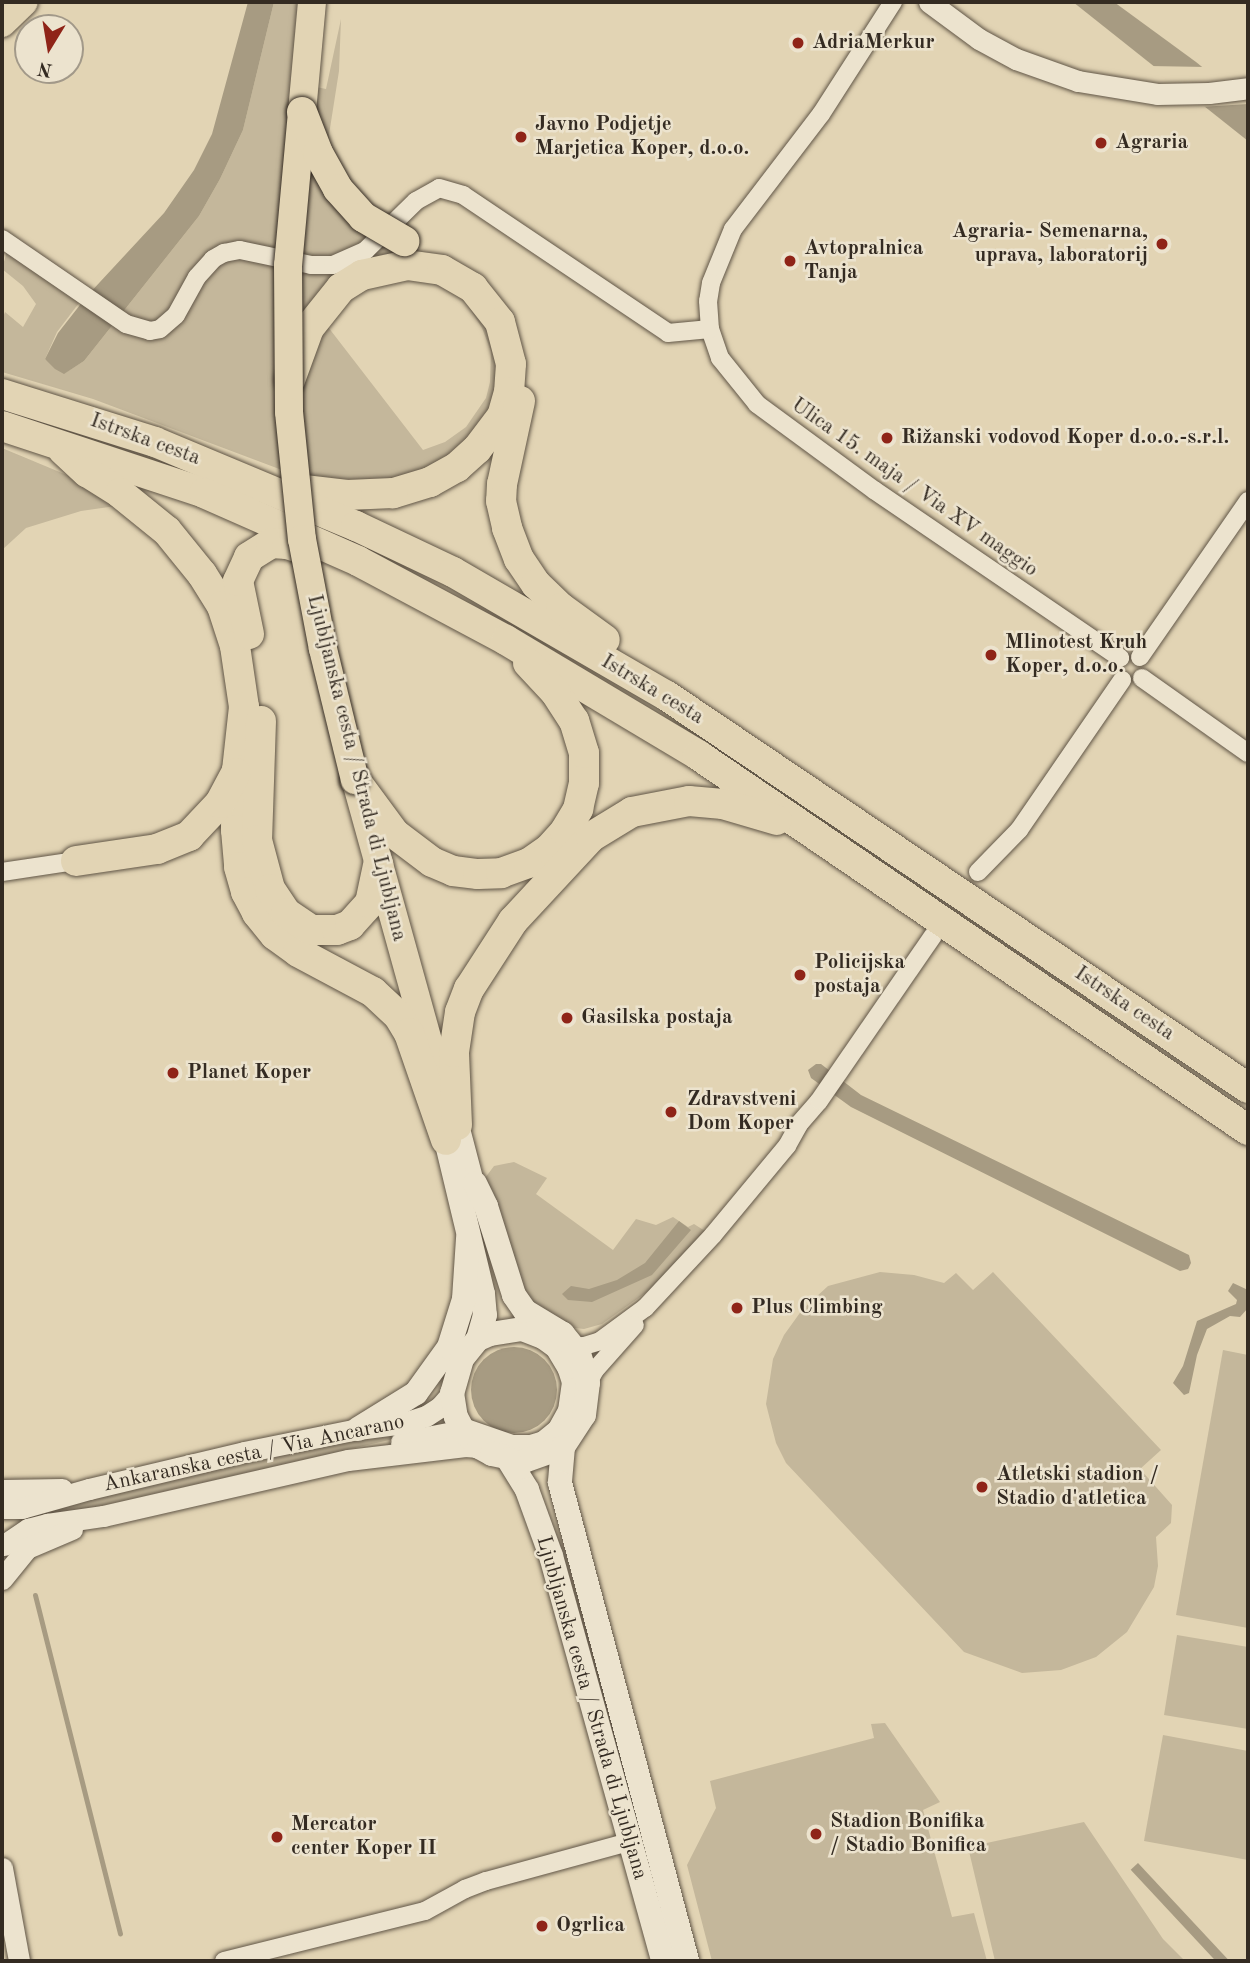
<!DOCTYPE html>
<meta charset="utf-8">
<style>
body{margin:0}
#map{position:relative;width:1250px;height:1963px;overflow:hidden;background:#e2d4b4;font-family:"Old Standard TT",serif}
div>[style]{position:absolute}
.green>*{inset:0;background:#c4b79b}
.water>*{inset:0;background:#a79b82;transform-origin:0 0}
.round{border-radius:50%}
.pier>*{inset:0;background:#e2d4b4}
.stream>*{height:5px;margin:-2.5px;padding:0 2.5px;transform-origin:2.5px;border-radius:2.5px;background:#a79b82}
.roads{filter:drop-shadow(0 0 2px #605546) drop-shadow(0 0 2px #605546)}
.minor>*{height:18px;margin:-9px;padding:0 9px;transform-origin:9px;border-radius:9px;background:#ece3ce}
.tertiary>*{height:21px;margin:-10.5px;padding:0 10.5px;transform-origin:10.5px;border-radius:10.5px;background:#ece3ce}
.secondary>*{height:24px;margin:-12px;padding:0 12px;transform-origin:12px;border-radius:12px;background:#ece3ce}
.primary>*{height:28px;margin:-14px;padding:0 14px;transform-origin:14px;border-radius:14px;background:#e2d4b4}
.trunk>*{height:30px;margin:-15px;padding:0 15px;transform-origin:15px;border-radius:15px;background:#e2d4b4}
.bridges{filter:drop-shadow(0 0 2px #342b22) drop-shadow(0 0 2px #342b22)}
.primary-bridge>*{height:28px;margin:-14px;padding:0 14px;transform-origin:14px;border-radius:14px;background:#e2d4b4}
.trunk-bridge>*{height:30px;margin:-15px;padding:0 15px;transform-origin:15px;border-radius:15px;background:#e2d4b4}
.dots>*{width:19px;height:19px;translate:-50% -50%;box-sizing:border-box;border:4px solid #ece3ce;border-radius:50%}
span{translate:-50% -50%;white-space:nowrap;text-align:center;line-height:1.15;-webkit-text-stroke:5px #ece3ce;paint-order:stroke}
.poi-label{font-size:21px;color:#342b22;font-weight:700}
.left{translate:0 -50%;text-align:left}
.right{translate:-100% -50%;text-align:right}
.street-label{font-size:21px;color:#342b22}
.frame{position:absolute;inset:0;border:4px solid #342b22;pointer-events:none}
.north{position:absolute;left:14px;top:14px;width:70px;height:70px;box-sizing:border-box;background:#ece3ce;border:2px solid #a29989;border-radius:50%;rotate:191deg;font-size:19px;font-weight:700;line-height:28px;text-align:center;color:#342b22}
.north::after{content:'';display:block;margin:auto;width:24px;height:32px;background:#8f2418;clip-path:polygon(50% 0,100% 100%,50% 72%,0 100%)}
</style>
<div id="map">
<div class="green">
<div style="clip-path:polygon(evenodd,274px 2px,300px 2px,296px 83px,326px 89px,341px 19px,339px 71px,328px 141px,332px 160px,407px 265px,476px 300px,505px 364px,483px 432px,420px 474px,341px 486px,282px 470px,93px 399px,2px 372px,2px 320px,5px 312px,23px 327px,36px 304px,23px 286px,2px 269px,7px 251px,79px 303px,57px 332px,45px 359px,65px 373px,84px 361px,199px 216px,220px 179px,243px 130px,274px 2px,376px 279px,427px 279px,437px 284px,465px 301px,482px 328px,491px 351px,490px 382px,486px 398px,466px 427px,445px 442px,423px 450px,325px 323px,345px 297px,376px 279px)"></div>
<div style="clip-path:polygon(2px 448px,86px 483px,123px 505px,81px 511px,26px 528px,2px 550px)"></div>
<div style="clip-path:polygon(514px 1162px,547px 1178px,536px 1194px,613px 1250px,636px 1219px,656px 1225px,673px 1217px,688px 1227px,694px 1224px,705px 1231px,658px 1284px,602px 1324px,584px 1329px,575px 1328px,525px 1301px,485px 1178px,494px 1166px)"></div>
<div style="clip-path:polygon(880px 1272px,914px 1275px,944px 1283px,956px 1273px,973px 1290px,993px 1272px,1161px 1450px,1140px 1469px,1172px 1505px,1171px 1523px,1156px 1537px,1158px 1566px,1154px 1587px,1127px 1632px,1096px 1657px,1061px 1670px,1022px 1673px,964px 1652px,786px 1463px,776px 1443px,766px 1404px,773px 1359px,784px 1335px,802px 1310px,828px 1286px)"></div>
<div style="clip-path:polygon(1223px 1350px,1248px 1355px,1248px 1628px,1176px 1615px)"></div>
<div style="clip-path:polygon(419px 1424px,421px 1432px,385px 1441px,52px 1517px,49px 1507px)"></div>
<div style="clip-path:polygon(1177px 1635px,1248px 1647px,1248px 1729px,1164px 1715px)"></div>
<div style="clip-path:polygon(885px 1723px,940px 1802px,923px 1810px,952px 1917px,974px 1913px,987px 1961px,712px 1961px,687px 1865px,716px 1808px,710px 1781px,874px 1738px,871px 1724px)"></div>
<div style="clip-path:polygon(1163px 1735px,1248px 1751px,1248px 1860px,1144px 1841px)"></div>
<div style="clip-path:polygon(1084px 1822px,1163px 1939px,1185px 1961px,995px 1961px,968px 1847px)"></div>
</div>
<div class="water">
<div style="clip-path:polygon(248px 2px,274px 2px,243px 130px,220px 179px,199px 216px,84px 361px,64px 374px,55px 369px,45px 359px,58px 333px,87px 296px,164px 213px,194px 170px,212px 134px)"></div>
<div style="clip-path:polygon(1073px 2px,1114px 2px,1196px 62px,1248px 104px,1248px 141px)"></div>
<div style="clip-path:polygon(816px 1064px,821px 1064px,861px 1095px,1189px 1255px,1191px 1263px,1188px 1269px,1180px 1271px,851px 1107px,811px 1078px,808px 1070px)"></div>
<div style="clip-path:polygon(679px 1221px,691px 1230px,652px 1275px,592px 1302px,568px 1300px,562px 1294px,571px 1286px,589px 1289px,617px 1280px,645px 1263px)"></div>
<div style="clip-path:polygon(1233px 1283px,1248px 1290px,1248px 1308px,1240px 1317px,1230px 1316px,1207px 1329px,1197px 1355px,1189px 1393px,1184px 1395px,1173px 1383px,1183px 1366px,1197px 1321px,1236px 1304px,1237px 1300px,1228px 1291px)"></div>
<div class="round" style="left:471px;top:1347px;width:86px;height:86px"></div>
<div style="left:1138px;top:1863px;width:133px;height:10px;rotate:47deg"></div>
</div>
<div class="pier">
<div style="clip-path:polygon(1149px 66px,1207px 67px,1248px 100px,1248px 104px,1201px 107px)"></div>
</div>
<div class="stream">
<div style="left:35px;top:1595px;width:349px;rotate:75.9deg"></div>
</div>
<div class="roads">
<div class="minor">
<div style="left:893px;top:2px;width:133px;rotate:122.7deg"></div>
<div style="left:821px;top:114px;width:145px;rotate:127.4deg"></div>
<div style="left:733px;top:229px;width:58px;rotate:112.2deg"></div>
<div style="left:711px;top:283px;width:18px;rotate:99deg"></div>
<div style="left:708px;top:301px;width:28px;rotate:86deg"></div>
<div style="left:710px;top:329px;width:31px;rotate:71deg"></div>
<div style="left:720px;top:358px;width:59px;rotate:51.2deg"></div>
<div style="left:757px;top:404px;width:145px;rotate:36.3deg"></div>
<div style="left:874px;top:490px;width:298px;rotate:34.3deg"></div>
<div style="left:2px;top:239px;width:150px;rotate:34.4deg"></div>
<div style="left:126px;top:324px;width:25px;rotate:16deg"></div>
<div style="left:150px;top:331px;width:10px;rotate:-11deg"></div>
<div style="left:160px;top:329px;width:21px;rotate:-41deg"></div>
<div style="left:176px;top:315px;width:43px;rotate:-61.1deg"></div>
<div style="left:197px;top:277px;width:24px;rotate:-48deg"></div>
<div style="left:213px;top:259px;width:13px;rotate:-29deg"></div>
<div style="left:224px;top:253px;width:16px;rotate:-11deg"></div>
<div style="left:240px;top:250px;width:73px;rotate:11.9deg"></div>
<div style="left:311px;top:265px;width:22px"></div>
<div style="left:333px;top:265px;width:36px;rotate:-24deg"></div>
<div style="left:366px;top:250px;width:70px;rotate:-44.4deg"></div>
<div style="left:416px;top:201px;width:26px;rotate:-29deg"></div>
<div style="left:439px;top:188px;width:25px;rotate:16deg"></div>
<div style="left:463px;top:195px;width:247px;rotate:33.9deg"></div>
<div style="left:668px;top:333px;width:42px;rotate:-5.4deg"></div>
<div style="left:1140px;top:657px;width:190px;rotate:-55.3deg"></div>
<div style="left:1142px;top:678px;width:130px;rotate:35.3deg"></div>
<div style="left:2px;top:872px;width:75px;rotate:-8.5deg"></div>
<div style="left:978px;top:872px;width:59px;rotate:-45.7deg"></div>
<div style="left:1019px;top:830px;width:182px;rotate:-55.5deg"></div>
<div style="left:564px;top:1347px;width:20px;rotate:-3deg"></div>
<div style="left:584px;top:1346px;width:17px;rotate:-17deg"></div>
<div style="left:600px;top:1341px;width:56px;rotate:-36.3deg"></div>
<div style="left:645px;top:1308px;width:100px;rotate:-47deg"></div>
<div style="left:713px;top:1235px;width:116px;rotate:-50.3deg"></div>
<div style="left:787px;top:1146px;width:25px;rotate:-61deg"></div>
<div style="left:799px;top:1124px;width:30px;rotate:-49deg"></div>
<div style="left:819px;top:1101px;width:201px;rotate:-55.4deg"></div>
<div style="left:588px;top:1383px;width:15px;rotate:-62deg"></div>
<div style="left:595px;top:1370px;width:60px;rotate:-48.4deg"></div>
<div style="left:224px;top:1961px;width:207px;rotate:-14deg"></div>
<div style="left:425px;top:1911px;width:46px;rotate:-28.8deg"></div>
<div style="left:465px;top:1889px;width:22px;rotate:-21deg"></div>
<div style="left:486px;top:1881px;width:148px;rotate:-15.3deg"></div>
</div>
<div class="tertiary">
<div style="left:929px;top:2px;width:62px;rotate:36.5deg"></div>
<div style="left:979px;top:39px;width:42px;rotate:28.4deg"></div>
<div style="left:1016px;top:59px;width:66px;rotate:19.5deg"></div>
<div style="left:1078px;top:81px;width:80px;rotate:9.3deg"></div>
<div style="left:1157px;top:94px;width:52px;rotate:-1.1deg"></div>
<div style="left:1209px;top:93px;width:39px;rotate:-7deg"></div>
<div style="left:401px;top:1442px;width:63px;rotate:-11deg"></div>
<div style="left:2px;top:1490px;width:60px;rotate:-1deg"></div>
<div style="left:2px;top:1508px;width:20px"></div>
<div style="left:22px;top:1508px;width:70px;rotate:-15.8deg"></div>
<div style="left:89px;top:1489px;width:159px;rotate:-13.4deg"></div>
<div style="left:244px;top:1452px;width:116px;rotate:-11.4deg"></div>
<div style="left:358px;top:1429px;width:46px;rotate:-7.4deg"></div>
<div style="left:404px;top:1423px;width:23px;rotate:-18deg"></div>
<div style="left:426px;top:1416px;width:17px;rotate:-33deg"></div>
<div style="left:440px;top:1407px;width:18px;rotate:-49deg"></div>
<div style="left:4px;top:1545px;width:29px;rotate:-34deg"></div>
<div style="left:28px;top:1529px;width:20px;rotate:-15deg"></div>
<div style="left:47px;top:1524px;width:57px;rotate:-8.1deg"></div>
<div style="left:103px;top:1516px;width:251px;rotate:-12.9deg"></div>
<div style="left:348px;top:1460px;width:118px;rotate:-6.8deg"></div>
<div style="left:465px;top:1446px;width:14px;rotate:4deg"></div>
<div style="left:2px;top:1579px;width:40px;rotate:-51deg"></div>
<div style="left:27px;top:1548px;width:49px;rotate:-22.9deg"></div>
<div style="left:2px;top:1868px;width:95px;rotate:79.6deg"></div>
</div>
<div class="secondary">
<div style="left:457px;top:1125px;width:75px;rotate:75.4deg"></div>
<div style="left:446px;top:1140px;width:158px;rotate:76.5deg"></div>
<div style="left:483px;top:1294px;width:21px;rotate:85deg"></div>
<div style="left:485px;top:1315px;width:25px;rotate:106deg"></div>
<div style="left:358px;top:1429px;width:68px;rotate:-31.8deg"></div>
<div style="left:416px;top:1393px;width:57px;rotate:-54.3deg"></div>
<div style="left:449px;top:1347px;width:50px;rotate:-72.6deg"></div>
<div style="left:464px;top:1299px;width:61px;rotate:-86.2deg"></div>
<div style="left:463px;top:1430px;width:52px;rotate:19.1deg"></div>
<div style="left:512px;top:1447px;width:19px"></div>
<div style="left:531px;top:1447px;width:14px;rotate:-17deg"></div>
<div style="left:544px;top:1443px;width:19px;rotate:-39deg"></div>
<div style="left:559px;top:1431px;width:23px;rotate:-61deg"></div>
<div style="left:570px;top:1411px;width:29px;rotate:-82deg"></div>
<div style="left:574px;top:1382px;width:16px;rotate:-108deg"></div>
<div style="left:569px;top:1367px;width:23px;rotate:-121deg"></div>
<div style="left:557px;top:1347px;width:17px;rotate:-144deg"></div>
<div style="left:543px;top:1337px;width:22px;rotate:-159deg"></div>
<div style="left:522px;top:1329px;width:32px;rotate:171deg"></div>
<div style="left:490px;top:1334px;width:13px;rotate:157deg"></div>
<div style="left:478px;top:1339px;width:26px;rotate:129deg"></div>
<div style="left:462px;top:1359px;width:35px;rotate:106deg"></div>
<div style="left:452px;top:1393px;width:24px;rotate:81deg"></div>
<div style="left:456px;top:1417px;width:15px;rotate:62deg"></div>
<div style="left:463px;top:1430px;width:23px;rotate:47deg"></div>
<div style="left:479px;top:1447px;width:15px;rotate:28deg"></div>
<div style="left:492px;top:1454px;width:33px;rotate:12deg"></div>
<div style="left:524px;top:1461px;width:41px;rotate:-19.7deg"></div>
<div style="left:563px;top:1447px;width:38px;rotate:-57deg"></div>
<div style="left:584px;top:1415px;width:32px;rotate:-83deg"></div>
<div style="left:588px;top:1383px;width:30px;rotate:-107deg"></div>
<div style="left:579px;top:1354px;width:26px;rotate:-129deg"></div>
<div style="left:563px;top:1334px;width:44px;rotate:-148.8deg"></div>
<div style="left:525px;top:1311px;width:19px;rotate:-125deg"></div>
<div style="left:514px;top:1295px;width:93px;rotate:-107.5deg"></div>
<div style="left:486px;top:1206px;width:25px;rotate:-116deg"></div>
<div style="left:563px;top:1447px;width:36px;rotate:95deg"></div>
<div style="left:560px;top:1483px;width:495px;rotate:75.1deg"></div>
<div style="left:508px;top:1459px;width:36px;rotate:58deg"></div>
<div style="left:527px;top:1490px;width:70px;rotate:70deg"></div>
<div style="left:551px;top:1556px;width:420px;rotate:74.5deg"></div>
</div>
<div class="primary">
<div style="left:2px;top:23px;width:30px;rotate:-44deg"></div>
<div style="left:302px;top:112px;width:110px;rotate:-84.8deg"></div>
<div style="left:357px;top:785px;width:299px;rotate:74.5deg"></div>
</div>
<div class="trunk">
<div style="left:290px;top:380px;width:55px;rotate:-69.9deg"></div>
<div style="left:309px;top:328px;width:51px;rotate:-51.3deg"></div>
<div style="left:341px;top:288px;width:25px;rotate:-32deg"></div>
<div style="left:362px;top:275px;width:46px;rotate:-12.5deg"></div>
<div style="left:407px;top:265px;width:35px;rotate:8deg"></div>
<div style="left:442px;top:270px;width:36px;rotate:30deg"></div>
<div style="left:473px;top:288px;width:43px;rotate:51.5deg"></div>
<div style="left:500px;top:322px;width:43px;rotate:75.3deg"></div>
<div style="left:511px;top:364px;width:28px;rotate:94deg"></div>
<div style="left:509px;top:392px;width:25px;rotate:106deg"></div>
<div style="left:502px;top:416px;width:41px;rotate:127.1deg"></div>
<div style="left:477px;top:449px;width:27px;rotate:138deg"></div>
<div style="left:457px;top:467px;width:31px;rotate:151deg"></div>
<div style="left:430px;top:482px;width:39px;rotate:163deg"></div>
<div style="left:393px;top:493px;width:46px;rotate:177.5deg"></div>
<div style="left:347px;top:495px;width:52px;rotate:-173.4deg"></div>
<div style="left:2px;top:394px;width:160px;rotate:17.4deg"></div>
<div style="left:155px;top:442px;width:218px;rotate:22.7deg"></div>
<div style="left:356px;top:526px;width:107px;rotate:25.4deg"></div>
<div style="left:453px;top:572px;width:247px;rotate:30.1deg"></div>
<div style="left:667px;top:696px;width:701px;rotate:34.01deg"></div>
<div style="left:520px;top:401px;width:85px;rotate:102.2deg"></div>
<div style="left:502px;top:484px;width:17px;rotate:93deg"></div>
<div style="left:501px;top:501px;width:28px;rotate:77deg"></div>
<div style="left:507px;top:528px;width:33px;rotate:69deg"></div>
<div style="left:519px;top:559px;width:30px;rotate:56deg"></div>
<div style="left:536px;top:584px;width:35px;rotate:44deg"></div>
<div style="left:561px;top:608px;width:54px;rotate:36deg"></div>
<div style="left:2px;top:426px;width:213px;rotate:18.3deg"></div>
<div style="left:204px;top:493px;width:168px;rotate:23.8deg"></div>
<div style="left:358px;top:561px;width:168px;rotate:28.1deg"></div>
<div style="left:506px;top:640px;width:224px;rotate:30.9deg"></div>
<div style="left:698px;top:755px;width:666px;rotate:34.29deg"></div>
<div style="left:63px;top:450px;width:33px;rotate:43deg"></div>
<div style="left:87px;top:472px;width:39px;rotate:32deg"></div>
<div style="left:120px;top:493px;width:60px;rotate:39deg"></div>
<div style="left:167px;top:531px;width:55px;rotate:50.9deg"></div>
<div style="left:202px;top:574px;width:38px;rotate:58deg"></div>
<div style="left:222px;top:606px;width:42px;rotate:72deg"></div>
<div style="left:235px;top:646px;width:62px;rotate:81.6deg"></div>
<div style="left:244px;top:707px;width:63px;rotate:96.3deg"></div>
<div style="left:237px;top:770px;width:60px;rotate:91deg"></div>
<div style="left:236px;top:830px;width:37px;rotate:85deg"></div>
<div style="left:239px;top:867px;width:26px;rotate:74deg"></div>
<div style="left:246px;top:892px;width:24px;rotate:62deg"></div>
<div style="left:257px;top:913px;width:28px;rotate:51deg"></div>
<div style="left:275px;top:935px;width:29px;rotate:36deg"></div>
<div style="left:298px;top:952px;width:85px;rotate:28.1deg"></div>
<div style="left:373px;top:992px;width:34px;rotate:43deg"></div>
<div style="left:398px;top:1015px;width:21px;rotate:59deg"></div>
<div style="left:409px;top:1033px;width:113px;rotate:70.9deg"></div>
<div style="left:249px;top:634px;width:54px;rotate:-101.7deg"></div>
<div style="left:238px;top:581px;width:26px;rotate:-65deg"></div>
<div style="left:249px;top:557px;width:26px;rotate:-32deg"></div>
<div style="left:271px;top:543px;width:16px;rotate:4deg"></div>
<div style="left:287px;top:544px;width:23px;rotate:18deg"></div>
<div style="left:261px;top:721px;width:119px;rotate:91.9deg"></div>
<div style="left:257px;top:840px;width:51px;rotate:75.1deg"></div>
<div style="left:270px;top:889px;width:29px;rotate:56deg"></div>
<div style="left:286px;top:913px;width:30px;rotate:34deg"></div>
<div style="left:311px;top:930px;width:26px"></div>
<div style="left:337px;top:930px;width:14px;rotate:-21deg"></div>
<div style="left:350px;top:925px;width:30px;rotate:-48deg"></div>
<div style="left:370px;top:903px;width:40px;rotate:-78deg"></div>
<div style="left:355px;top:780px;width:67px;rotate:53.5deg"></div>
<div style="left:395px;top:834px;width:46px;rotate:37.1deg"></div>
<div style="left:432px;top:862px;width:23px;rotate:23deg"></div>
<div style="left:453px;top:871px;width:25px;rotate:7deg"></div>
<div style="left:478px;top:874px;width:23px;rotate:-2deg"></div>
<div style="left:501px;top:873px;width:30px;rotate:-20deg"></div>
<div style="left:529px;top:863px;width:24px;rotate:-35deg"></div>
<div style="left:549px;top:849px;width:24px;rotate:-48deg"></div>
<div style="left:565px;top:831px;width:26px;rotate:-59deg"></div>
<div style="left:578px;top:809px;width:27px;rotate:-77deg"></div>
<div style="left:584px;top:783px;width:30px;rotate:-90deg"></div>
<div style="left:584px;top:753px;width:34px;rotate:-107deg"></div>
<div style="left:574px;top:721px;width:33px;rotate:-123deg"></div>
<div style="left:556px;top:693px;width:41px;rotate:-133deg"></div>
<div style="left:76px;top:861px;width:82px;rotate:-8.4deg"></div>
<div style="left:157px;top:849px;width:35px;rotate:-22deg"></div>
<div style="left:189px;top:836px;width:45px;rotate:-46.8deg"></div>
<div style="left:220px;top:803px;width:34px;rotate:-62deg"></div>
<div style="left:457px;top:1125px;width:73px;rotate:-92.4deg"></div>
<div style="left:454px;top:1052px;width:40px;rotate:-81.5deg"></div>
<div style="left:460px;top:1012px;width:25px;rotate:-69deg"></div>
<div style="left:469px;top:989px;width:81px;rotate:-57.1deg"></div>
<div style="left:513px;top:921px;width:115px;rotate:-47.1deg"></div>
<div style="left:591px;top:837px;width:48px;rotate:-31.4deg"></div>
<div style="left:632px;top:812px;width:58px;rotate:-10.9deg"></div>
<div style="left:689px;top:801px;width:34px;rotate:5deg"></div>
<div style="left:723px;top:804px;width:56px;rotate:16.5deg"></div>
</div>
</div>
<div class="bridges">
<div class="primary-bridge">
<div style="left:302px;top:112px;width:154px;rotate:95.2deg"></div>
<div style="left:288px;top:265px;width:147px;rotate:89.6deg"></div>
<div style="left:289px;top:412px;width:128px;rotate:84.2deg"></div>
<div style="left:302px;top:539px;width:112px;rotate:79.2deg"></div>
<div style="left:323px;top:649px;width:135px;rotate:76.3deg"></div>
</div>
<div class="trunk-bridge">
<div style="left:302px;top:112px;width:44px;rotate:68.7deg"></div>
<div style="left:318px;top:153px;width:41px;rotate:60.9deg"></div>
<div style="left:338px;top:189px;width:38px;rotate:48deg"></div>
<div style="left:363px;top:217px;width:48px;rotate:30.3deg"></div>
</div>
</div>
<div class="dots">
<div style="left:798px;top:43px;background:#8f2418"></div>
<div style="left:521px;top:137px;background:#8f2418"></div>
<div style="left:1101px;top:143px;background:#8f2418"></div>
<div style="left:1162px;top:244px;background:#8f2418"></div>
<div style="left:790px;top:261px;background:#8f2418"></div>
<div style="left:887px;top:438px;background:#8f2418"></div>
<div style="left:991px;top:655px;background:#8f2418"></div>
<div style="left:800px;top:975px;background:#8f2418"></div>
<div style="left:567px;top:1018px;background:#8f2418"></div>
<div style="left:173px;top:1073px;background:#8f2418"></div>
<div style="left:671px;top:1112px;background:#8f2418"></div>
<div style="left:737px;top:1308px;background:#8f2418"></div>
<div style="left:982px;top:1487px;background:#8f2418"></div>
<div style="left:816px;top:1834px;background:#8f2418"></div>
<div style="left:277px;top:1837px;background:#8f2418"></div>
<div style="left:542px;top:1926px;background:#8f2418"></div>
</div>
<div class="poi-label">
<span class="left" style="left:812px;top:43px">AdriaMerkur</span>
<span class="left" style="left:535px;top:137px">Javno Podjetje<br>Marjetica Koper, d.o.o.</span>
<span class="left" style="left:1115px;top:143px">Agraria</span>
<span class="right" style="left:1148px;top:244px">Agraria- Semenarna,<br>uprava, laboratorij</span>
<span class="left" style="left:804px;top:261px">Avtopralnica<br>Tanja</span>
<span class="left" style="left:901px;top:438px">Rižanski vodovod Koper d.o.o.-s.r.l.</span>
<span class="left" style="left:1005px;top:655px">Mlinotest Kruh<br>Koper, d.o.o.</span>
<span class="left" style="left:814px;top:975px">Policijska<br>postaja</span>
<span class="left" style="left:581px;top:1018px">Gasilska postaja</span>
<span class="left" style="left:187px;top:1073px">Planet Koper</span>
<span class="left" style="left:687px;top:1112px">Zdravstveni<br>Dom Koper</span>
<span class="left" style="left:751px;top:1308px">Plus Climbing</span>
<span class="left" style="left:996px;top:1487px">Atletski stadion /<br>Stadio d'atletica</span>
<span class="left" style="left:830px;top:1834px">Stadion Bonifika<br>/ Stadio Bonifica</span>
<span class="left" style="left:291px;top:1837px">Mercator<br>center Koper II</span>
<span class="left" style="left:556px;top:1926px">Ogrlica</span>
</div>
<div class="street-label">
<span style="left:145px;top:440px;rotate:20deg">Istrska cesta</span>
<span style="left:914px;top:488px;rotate:35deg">Ulica 15. maja / Via XV maggio</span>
<span style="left:652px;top:690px;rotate:31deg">Istrska cesta</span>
<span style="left:356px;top:768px;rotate:76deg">Ljubljanska cesta / Strada di Ljubljana</span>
<span style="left:1124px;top:1004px;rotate:34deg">Istrska cesta</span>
<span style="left:254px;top:1454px;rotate:-12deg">Ankaranska cesta / Via Ancarano</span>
<span style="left:591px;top:1708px;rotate:74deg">Ljubljanska cesta / Strada di Ljubljana</span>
</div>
<div class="frame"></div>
<div class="north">N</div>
</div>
